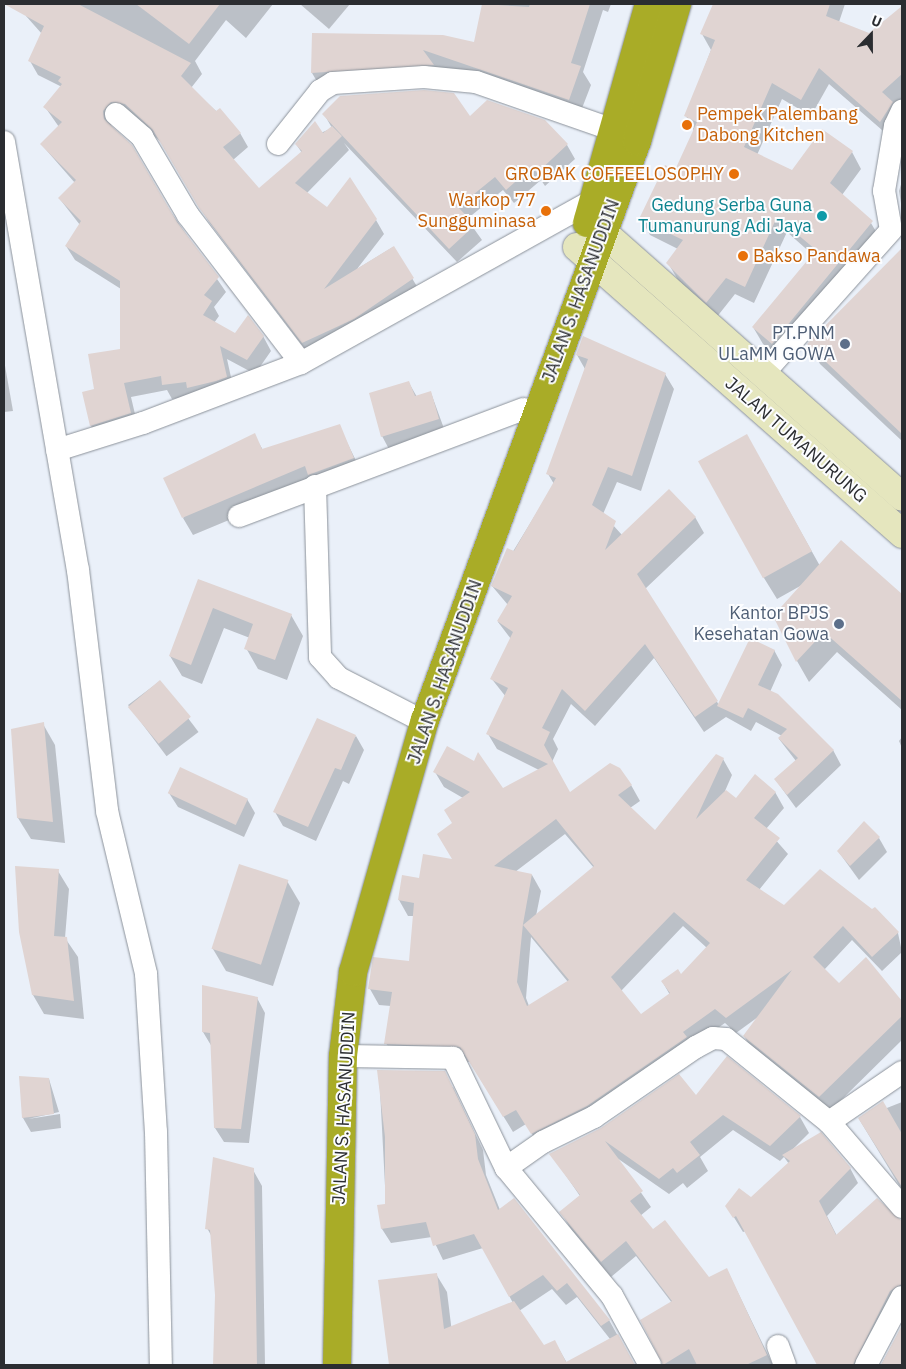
<!DOCTYPE html>
<style>
body{margin:0}
#map{position:relative;width:906px;height:1369px;overflow:hidden;background:#eaf0f9;font-family:"IBM Plex Sans",sans-serif}
div>[style]{position:absolute}
.shadow>*{inset:0;background:#0003;transform-origin:0 0}
.building>*{inset:0;background:#e0d4d2;transform-origin:0 0}
.roads{filter:drop-shadow(0 0 1px #8c929a) drop-shadow(0 0 1px #8c929a)}
.street>*{height:22px;margin:-11px;padding:0 11px;transform-origin:11px;border-radius:11px;background:#fff}
.secondary>*{height:28px;margin:-14px;padding:0 14px;transform-origin:14px;border-radius:14px;background:#e5e6be}
.highway>*{height:28px;margin:-14px;padding:0 14px;transform-origin:14px;border-radius:14px;background:#a9ac27}
.dots>*{width:14px;height:14px;translate:-50% -50%;box-sizing:border-box;border:2px solid #fcfdff;border-radius:50%}
span{translate:-50% -50%;white-space:nowrap;text-align:center;line-height:1.15;-webkit-text-stroke:4px #fcfdff;paint-order:stroke}
.food-label{font-size:18px;color:#c56008}
.left{translate:0 -50%;text-align:left}
.right{translate:-100% -50%;text-align:right}
.culture-label{font-size:18px;color:#0d838f}
.street-label{font-size:18px;color:#2b2d31}
.service-label{font-size:18px;color:#4e5e75}
.frame{position:absolute;inset:0;border:5px solid #2b2d31;pointer-events:none}
.north{position:absolute;left:846px;top:10px;width:50px;height:50px;-webkit-text-stroke:4px #fcfdff;paint-order:stroke;rotate:22deg;font-size:14px;font-weight:700;line-height:20px;text-align:center;color:#2b2d31}
.north::after{content:'';display:block;margin:auto;width:18px;height:22px;background:#2b2d31;clip-path:polygon(50% 0,100% 100%,50% 72%,0 100%)}
</style>
<div id="map">
<div class="shadow">
<div style="clip-path:polygon(32px 4px,273px 4px,246px 38px,226px 20px,195px 61px,202px 74px,191px 88px,240px 133px,248px 147px,233px 160px,259px 190px,302px 153px,296px 144px,332px 128px,324px 114px,470px 118px,567px 145px,575px 159px,545px 186px,541px 180px,514px 203px,503px 190px,467px 219px,482px 240px,457px 262px,344px 143px,349px 150px,307px 193px,327px 209px,376px 220px,384px 234px,357px 269px,393px 247px,421px 293px,311px 357px,209px 222px,163px 144px,134px 118px,120px 115px,111px 125px,226px 292px,214px 307px,219px 316px,214px 323px,236px 335px,263px 336px,271px 351px,255px 374px,227px 359px,234px 391px,172px 399px,167px 390px,131px 397px,138px 427px,99px 439px,91px 426px,96px 390px,121px 350px,121px 289px,75px 260px,66px 246px,80px 225px,59px 198px,75px 183px,41px 144px,59px 127px,45px 107px,62px 87px,38px 75px,30px 61px,42px 34px,26px 16px)"></div>
<div style="clip-path:polygon(300px 4px,350px 4px,329px 29px)"></div>
<div style="clip-path:polygon(475px 4px,611px 4px,608px 12px,603px 10px,583px 72px,591px 85px,579px 116px,433px 67px,322px 90px,312px 73px,313px 34px,475px 44px,483px 5px)"></div>
<div style="clip-path:polygon(714px 4px,845px 4px,839px 22px,869px 35px,902px 8px,902px 124px,890px 137px,829px 84px,811px 116px,782px 99px,757px 155px,793px 171px,852px 152px,861px 169px,842px 195px,868px 218px,878px 235px,782px 360px,763px 344px,753px 327px,813px 255px,787px 232px,754px 303px,735px 294px,716px 318px,678px 280px,668px 263px,678px 249px,650px 235px,641px 219px,675px 172px,694px 131px,686px 116px,711px 50px,702px 34px)"></div>
<div style="clip-path:polygon(902px 181px,902px 210px,899px 191px)"></div>
<div style="clip-path:polygon(902px 250px,902px 441px,820px 364px,809px 344px)"></div>
<div style="clip-path:polygon(evenodd,577px 355px,665px 374px,674px 389px,641px 491px,617px 482px,603px 514px,622px 535px,695px 517px,704px 533px,645px 589px,719px 705px,774px 650px,782px 665px,770px 692px,833px 750px,841px 765px,796px 808px,775px 779px,796px 761px,779px 739px,782px 736px,756px 722px,751px 731px,726px 717px,704px 732px,654px 658px,595px 726px,571px 704px,553px 739px,558px 749px,552px 762px,570px 794px,631px 785px,640px 801px,630px 808px,656px 832px,723px 759px,732px 775px,725px 791px,736px 799px,775px 792px,784px 808px,766px 829px,788px 854px,759px 890px,784px 907px,898px 933px,902px 952px,882px 971px,852px 940px,824px 970px,839px 985px,865px 959px,902px 1002px,902px 1040px,829px 1112px,753px 1051px,744px 1036px,758px 1017px,736px 1033px,725px 1023px,541px 1149px,526px 1124px,513px 1132px,470px 1062px,395px 1059px,386px 1043px,391px 1006px,379px 1005px,370px 989px,410px 963px,414px 916px,408px 916px,399px 900px,420px 879px,454px 860px,454px 823px,463px 798px,444px 787px,435px 772px,503px 790px,539px 770px,497px 749px,488px 734px,506px 697px,491px 678px,511px 639px,498px 622px,508px 605px,492px 586px,554px 484px,548px 474px,585px 369px,577px 355px,565px 834px,594px 868px,536px 916px,541px 891px,532px 875px,515px 872px,565px 834px,577px 355px,683px 926px,707px 948px,681px 976px,662px 981px,670px 995px,641px 1015px,621px 991px,683px 926px,577px 355px,531px 937px,568px 982px,529px 1006px,526px 998px,531px 937px)"></div>
<div style="clip-path:polygon(4px 360px,13px 411px,4px 412px)"></div>
<div style="clip-path:polygon(409px 383px,417px 397px,431px 393px,446px 434px,390px 451px,382px 436px)"></div>
<div style="clip-path:polygon(339px 426px,363px 475px,315px 484px,193px 535px,183px 518px,254px 435px,263px 450px)"></div>
<div style="clip-path:polygon(759px 457px,820px 566px,841px 542px,902px 596px,902px 710px,837px 652px,809px 682px,797px 661px,802px 585px,777px 599px,764px 578px)"></div>
<div style="clip-path:polygon(199px 580px,291px 615px,303px 636px,287px 680px,258px 669px,246px 648px,250px 638px,224px 628px,202px 684px,182px 676px,170px 656px)"></div>
<div style="left:160px;top:681px;width:64px;height:40px;rotate:53deg"></div>
<div style="clip-path:polygon(43px 724px,55px 745px,65px 843px,31px 839px,18px 818px)"></div>
<div style="clip-path:polygon(356px 736px,364px 750px,349px 784px,343px 781px,316px 841px,283px 826px,275px 812px)"></div>
<div style="clip-path:polygon(902px 737px,902px 748px,899px 741px)"></div>
<div style="clip-path:polygon(169px 793px,247px 799px,255px 813px,244px 837px,178px 807px)"></div>
<div style="clip-path:polygon(879px 838px,887px 852px,859px 880px,838px 851px)"></div>
<div style="clip-path:polygon(58px 871px,69px 889px,65px 938px,78px 957px,84px 1019px,44px 1014px,33px 995px)"></div>
<div style="clip-path:polygon(287px 881px,300px 903px,273px 986px,226px 971px,213px 949px)"></div>
<div style="clip-path:polygon(257px 998px,265px 1013px,249px 1143px,224px 1142px,215px 1128px,212px 1047px,203px 1032px)"></div>
<div style="clip-path:polygon(evenodd,379px 1071px,453px 1087px,483px 1150px,486px 1175px,500px 1210px,609px 1320px,634px 1365px,474px 1365px,452px 1327px,513px 1303px,483px 1248px,443px 1260px,432px 1237px,391px 1243px,382px 1229px,386px 1205px,379px 1071px,552px 1289px,566px 1305px,577px 1297px,610px 1339px,567px 1363px,555px 1342px,544px 1347px,519px 1311px,552px 1289px)"></div>
<div style="clip-path:polygon(20px 1077px,49px 1079px,59px 1112px,28px 1119px,60px 1114px,61px 1128px,31px 1132px,23px 1118px)"></div>
<div style="clip-path:polygon(696px 1097px,800px 1117px,809px 1133px,792px 1150px,850px 1168px,858px 1183px,827px 1216px,837px 1236px,902px 1220px,902px 1302px,867px 1365px,819px 1365px,746px 1231px,743px 1232px,727px 1206px,751px 1199px,789px 1164px,784px 1157px,780px 1161px,733px 1130px,700px 1157px,708px 1171px,687px 1188px,683px 1183px,669px 1194px,617px 1158px,651px 1207px,640px 1216px,653px 1231px,708px 1278px,727px 1270px,773px 1365px,664px 1365px,642px 1321px,672px 1303px,636px 1256px,611px 1277px,570px 1228px,561px 1212px,580px 1196px,551px 1154px)"></div>
<div style="clip-path:polygon(902px 1102px,902px 1190px,859px 1119px)"></div>
<div style="clip-path:polygon(253px 1170px,262px 1186px,265px 1365px,214px 1365px,216px 1295px,212px 1237px,207px 1228px)"></div>
<div style="clip-path:polygon(436px 1274px,447px 1292px,456px 1365px,390px 1365px,380px 1281px)"></div>
<div style="clip-path:polygon(902px 1327px,902px 1365px,881px 1365px)"></div>
</div>
<div class="building">
<div style="clip-path:polygon(4px 4px,78px 4px,191px 63px,181px 76px,216px 111px,220px 108px,241px 133px,223px 147px,259px 188px,302px 151px,295px 144px,315px 121px,323px 133px,332px 126px,342px 136px,295px 183px,327px 207px,350px 177px,377px 219px,324px 289px,394px 246px,414px 278px,354px 319px,302px 343px,199px 208px,153px 130px,125px 104px,111px 102px,103px 111px,104px 119px,132px 145px,177px 222px,219px 277px,204px 295px,212px 301px,203px 315px,235px 333px,248px 315px,264px 336px,247px 360px,220px 346px,227px 377px,216px 381px,187px 388px,186px 382px,162px 385px,161px 376px,124px 383px,131px 413px,90px 426px,82px 392px,94px 389px,88px 354px,120px 349px,120px 281px,65px 246px,81px 221px,58px 198px,76px 180px,40px 144px,62px 122px,43px 107px,62px 84px,58px 81px,61px 77px,28px 61px,44px 26px)"></div>
<div style="clip-path:polygon(136px 4px,220px 4px,189px 44px)"></div>
<div style="clip-path:polygon(482px 4px,529px 7px,530px 4px,590px 4px,571px 63px,581px 66px,569px 100px,423px 50px,434px 65px,311px 73px,312px 33px,443px 35px,474px 42px)"></div>
<div style="clip-path:polygon(713px 4px,830px 4px,826px 16px,869px 33px,902px 6px,902px 74px,882px 92px,893px 102px,880px 122px,819px 68px,801px 100px,772px 83px,744px 147px,792px 170px,822px 129px,853px 151px,830px 183px,873px 221px,772px 344px,752px 327px,816px 250px,777px 217px,745px 287px,726px 278px,706px 303px,666px 263px,683px 240px,639px 219px,665px 165px,675px 170px,697px 122px,684px 116px,715px 40px,700px 34px)"></div>
<div style="clip-path:polygon(424px 90px,454px 93px,470px 116px,487px 100px,545px 120px,568px 144px,537px 173px,532px 167px,506px 190px,495px 177px,458px 207px,475px 225px,449px 249px,322px 114px,340px 96px)"></div>
<div style="clip-path:polygon(902px 248px,902px 434px,807px 344px)"></div>
<div style="clip-path:polygon(evenodd,583px 336px,666px 373px,632px 476px,608px 467px,592px 505px,616px 521px,605px 550px,669px 489px,696px 517px,637px 574px,718px 701px,695px 717px,645px 644px,585px 711px,562px 689px,542px 728px,550px 732px,544px 745px,570px 792px,610px 763px,620px 768px,632px 785px,618px 795px,655px 830px,716px 754px,724px 758px,696px 819px,726px 790px,736px 798px,755px 774px,776px 792px,754px 818px,780px 838px,746px 880px,784px 905px,820px 869px,872px 909px,875px 907px,899px 932px,872px 957px,843px 926px,813px 957px,839px 983px,866px 957px,902px 1001px,902px 1016px,819px 1097px,743px 1036px,792px 970px,726px 1018px,715px 1009px,683px 1032px,687px 1037px,587px 1106px,531px 1134px,516px 1110px,503px 1117px,460px 1047px,384px 1044px,392px 992px,368px 989px,373px 957px,409px 961px,414px 903px,398px 900px,402px 875px,419px 878px,423px 854px,452px 859px,437px 834px,452px 823px,444px 810px,470px 792px,433px 772px,447px 746px,474px 761px,478px 752px,503px 788px,548px 764px,486px 734px,508px 688px,490px 679px,513px 632px,497px 621px,512px 596px,491px 586px,507px 548px,514px 551px,556px 478px,546px 474px,588px 359px,576px 355px,583px 336px,556px 819px,594px 866px,523px 925px,569px 980px,527px 1006px,517px 982px,523px 924px,532px 874px,494px 866px,556px 819px,583px 336px,674px 912px,710px 943px,681px 974px,678px 969px,661px 981px,670px 993px,641px 1014px,611px 977px,674px 912px)"></div>
<div style="clip-path:polygon(409px 381px,415px 396px,431px 391px,439px 419px,381px 437px,369px 393px)"></div>
<div style="clip-path:polygon(340px 424px,354px 458px,308px 475px,305px 466px,182px 518px,163px 478px,255px 433px,262px 449px)"></div>
<div style="left:747px;top:434px;width:134px;height:56px;rotate:61deg"></div>
<div style="clip-path:polygon(841px 540px,902px 594px,902px 701px,824px 632px,796px 662px,773px 616px)"></div>
<div style="clip-path:polygon(198px 579px,292px 614px,275px 660px,244px 649px,253px 624px,213px 608px,191px 665px,169px 656px)"></div>
<div style="clip-path:polygon(750px 638px,775px 650px,758px 685px,778px 694px,834px 750px,787px 795px,774px 779px,798px 758px,778px 738px,787px 729px,748px 708px,743px 718px,717px 706px)"></div>
<div style="left:160px;top:680px;width:48px;height:42px;rotate:50deg"></div>
<div style="clip-path:polygon(317px 718px,356px 735px,341px 770px,335px 768px,308px 827px,273px 812px)"></div>
<div style="clip-path:polygon(44px 722px,53px 822px,17px 818px,11px 729px)"></div>
<div style="left:180px;top:767px;width:75px;height:29px;rotate:25deg"></div>
<div style="clip-path:polygon(864px 821px,880px 837px,850px 866px,837px 851px)"></div>
<div style="left:239px;top:864px;width:52px;height:89px;rotate:18deg"></div>
<div style="clip-path:polygon(15px 866px,59px 869px,54px 936px,67px 937px,74px 1001px,32px 995px,19px 932px)"></div>
<div style="clip-path:polygon(202px 985px,258px 997px,241px 1129px,214px 1128px,210px 1033px,202px 1032px)"></div>
<div style="clip-path:polygon(727px 1056px,801px 1116px,770px 1146px,723px 1115px,690px 1142px,700px 1155px,677px 1173px,673px 1168px,659px 1179px,605px 1141px,643px 1191px,630px 1201px,653px 1229px,665px 1220px,709px 1277px,727px 1268px,767px 1355px,746px 1365px,697px 1365px,689px 1349px,663px 1365px,640px 1320px,672px 1301px,626px 1241px,601px 1262px,559px 1212px,580px 1195px,549px 1154px,601px 1128px,679px 1074px,696px 1095px)"></div>
<div style="clip-path:polygon(377px 1070px,445px 1071px,475px 1134px,478px 1159px,498px 1210px,514px 1198px,610px 1320px,601px 1326px,567px 1283px,557px 1291px,543px 1275px,509px 1297px,474px 1234px,433px 1246px,426px 1222px,381px 1229px,377px 1205px,385px 1204px,385px 1137px)"></div>
<div style="clip-path:polygon(19px 1076px,49px 1078px,54px 1114px,22px 1118px)"></div>
<div style="clip-path:polygon(883px 1101px,902px 1134px,902px 1187px,858px 1118px)"></div>
<div style="clip-path:polygon(821px 1132px,851px 1168px,819px 1201px,836px 1235px,877px 1198px,902px 1221px,902px 1284px,890px 1291px,853px 1365px,817px 1365px,736px 1216px,733px 1218px,725px 1206px,739px 1188px,751px 1197px,790px 1161px,782px 1155px)"></div>
<div style="clip-path:polygon(213px 1157px,254px 1168px,257px 1365px,213px 1365px,215px 1295px,210px 1230px,205px 1229px)"></div>
<div style="clip-path:polygon(437px 1273px,444px 1329px,514px 1301px,544px 1345px,555px 1340px,566px 1362px,618px 1334px,635px 1365px,389px 1365px,378px 1280px)"></div>
<div style="clip-path:polygon(902px 1325px,902px 1365px,881px 1365px)"></div>
</div>
<div class="roads">
<div class="street">
<div style="left:116px;top:114px;width:35px;rotate:41deg"></div>
<div style="left:142px;top:137px;width:91px;rotate:59.5deg"></div>
<div style="left:188px;top:215px;width:186px;rotate:52.6deg"></div>
<div style="left:4px;top:142px;width:434px;rotate:80.2deg"></div>
<div style="left:78px;top:570px;width:243px;rotate:83.1deg"></div>
<div style="left:107px;top:811px;width:168px;rotate:76.5deg"></div>
<div style="left:146px;top:974px;width:158px;rotate:86.4deg"></div>
<div style="left:156px;top:1132px;width:233px;rotate:88.8deg"></div>
<div style="left:278px;top:144px;width:68px;rotate:-51.6deg"></div>
<div style="left:320px;top:91px;width:15px;rotate:-32deg"></div>
<div style="left:333px;top:83px;width:91px;rotate:-3.8deg"></div>
<div style="left:424px;top:77px;width:52px;rotate:5.5deg"></div>
<div style="left:476px;top:82px;width:146px;rotate:19.2deg"></div>
<div style="left:762px;top:375px;width:194px;rotate:-48.3deg"></div>
<div style="left:891px;top:230px;width:40px;rotate:-100deg"></div>
<div style="left:884px;top:191px;width:66px;rotate:-80.4deg"></div>
<div style="left:895px;top:126px;width:17px;rotate:-65deg"></div>
<div style="left:57px;top:450px;width:90px;rotate:-17.4deg"></div>
<div style="left:143px;top:423px;width:169px;rotate:-20.8deg"></div>
<div style="left:301px;top:363px;width:335px;rotate:-29.1deg"></div>
<div style="left:315px;top:486px;width:171px;rotate:88.3deg"></div>
<div style="left:320px;top:657px;width:28px;rotate:48deg"></div>
<div style="left:339px;top:678px;width:83px;rotate:27.2deg"></div>
<div style="left:239px;top:516px;width:304px;rotate:-20.6deg"></div>
<div style="left:343px;top:1056px;width:110px;rotate:1deg"></div>
<div style="left:453px;top:1058px;width:122px;rotate:64.3deg"></div>
<div style="left:829px;top:1122px;width:88px;rotate:-34.4deg"></div>
<div style="left:778px;top:1346px;width:20px;rotate:70deg"></div>
<div style="left:650px;top:1365px;width:79px;rotate:-118.8deg"></div>
<div style="left:612px;top:1296px;width:166px;rotate:-129.6deg"></div>
<div style="left:506px;top:1168px;width:45px;rotate:-35.1deg"></div>
<div style="left:543px;top:1142px;width:57px;rotate:-26.1deg"></div>
<div style="left:594px;top:1117px;width:124px;rotate:-34.5deg"></div>
<div style="left:696px;top:1047px;width:19px;rotate:-28deg"></div>
<div style="left:713px;top:1038px;width:13px;rotate:4deg"></div>
<div style="left:726px;top:1039px;width:132px;rotate:38.9deg"></div>
<div style="left:829px;top:1122px;width:112px;rotate:49.3deg"></div>
<div style="left:866px;top:1365px;width:77px;rotate:-62.1deg"></div>
</div>
<div class="secondary">
<div style="left:588px;top:219px;width:419px;rotate:41.5deg"></div>
<div style="left:577px;top:247px;width:434px;rotate:41.4deg"></div>
</div>
<div class="highway">
<div style="left:587px;top:223px;width:228px;rotate:-74.2deg"></div>
<div style="left:337px;top:1365px;width:309px;rotate:-88.9deg"></div>
<div style="left:343px;top:1056px;width:85px;rotate:-83.2deg"></div>
<div style="left:353px;top:972px;width:262px;rotate:-74.1deg"></div>
<div style="left:425px;top:720px;width:617px;rotate:-69.89deg"></div>
<div style="left:637px;top:141px;width:143px;rotate:-73.7deg"></div>
</div>
</div>
<div class="dots">
<div style="left:687px;top:125px;background:#e8710a"></div>
<div style="left:734px;top:174px;background:#e8710a"></div>
<div style="left:546px;top:211px;background:#e8710a"></div>
<div style="left:822px;top:216px;background:#0f9aa8"></div>
<div style="left:743px;top:256px;background:#e8710a"></div>
<div style="left:845px;top:344px;background:#5c6f8a"></div>
<div style="left:839px;top:624px;background:#5c6f8a"></div>
</div>
<div class="food-label">
<span class="left" style="left:697px;top:125px">Pempek Palembang<br>Dabong Kitchen</span>
<span class="right" style="left:724px;top:174px">GROBAK COFFEELOSOPHY</span>
<span class="right" style="left:536px;top:211px">Warkop 77<br>Sungguminasa</span>
<span class="left" style="left:753px;top:256px">Bakso Pandawa</span>
</div>
<div class="culture-label">
<span class="right" style="left:812px;top:216px">Gedung Serba Guna<br>Tumanurung Adi Jaya</span>
</div>
<div class="street-label">
<span style="left:581px;top:291px;rotate:-70deg">JALAN S. HASANUDDIN</span>
<span style="left:796px;top:440px;rotate:41deg">JALAN TUMANURUNG</span>
<span style="left:445px;top:672px;rotate:-71deg">JALAN S. HASANUDDIN</span>
<span style="left:344px;top:1108px;rotate:-87deg">JALAN S. HASANUDDIN</span>
</div>
<div class="service-label">
<span class="right" style="left:835px;top:344px">PT.PNM<br>ULaMM GOWA</span>
<span class="right" style="left:829px;top:624px">Kantor BPJS<br>Kesehatan Gowa</span>
</div>
<div class="frame"></div>
<div class="north">U</div>
</div>
